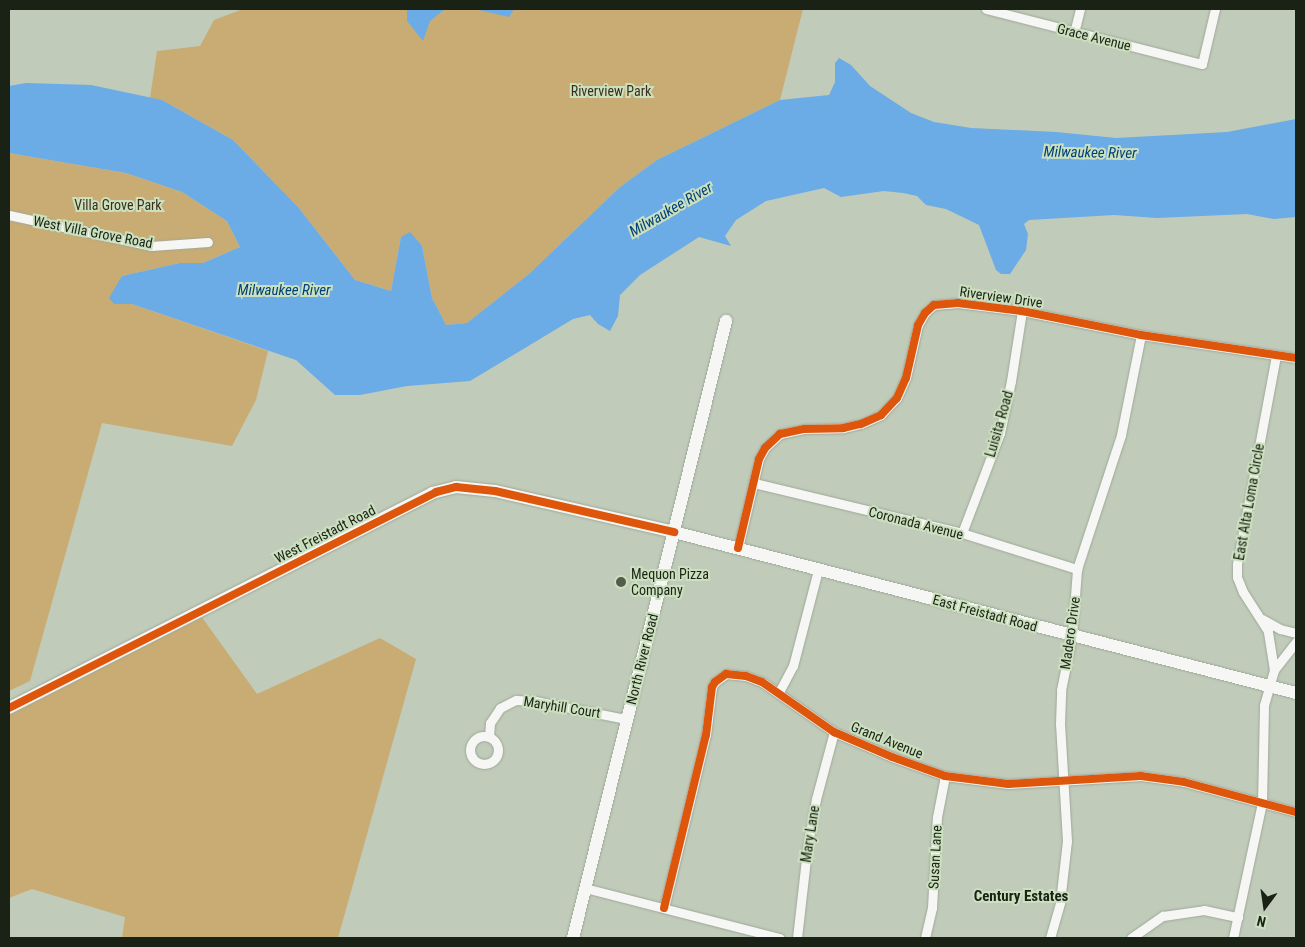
<!DOCTYPE html>
<style>
body{margin:0}
#map{position:relative;width:1305px;height:947px;overflow:hidden;background:#c0cbb9;font-family:"Roboto Condensed",sans-serif}
div>[style]{position:absolute}
.green>*{inset:0;background:#c9ac73}
.water>*{inset:0;background:#6babe6}
.roads{filter:drop-shadow(0 0 1px #9fa89a) drop-shadow(0 0 1px #9fa89a)}
.street>*{height:9px;margin:-4.5px;padding:0 4.5px;transform-origin:4.5px;border-radius:4.5px;background:#f6f7f4}
.street>.ring{margin:-4.5px;padding:0;box-sizing:content-box;background:none;border:9px solid #f6f7f4;border-radius:50%}
.secondary>*{height:12px;margin:-6px;padding:0 6px;transform-origin:6px;border-radius:6px;background:#f6f7f4}
.cycleway>*{height:8px;margin:-4px;padding:0 4px;transform-origin:4px;border-radius:4px;background:#de560c}
.dots>*{width:14px;height:14px;translate:-50% -50%;box-sizing:border-box;border:2px solid #cbe0be;border-radius:50%}
span{translate:-50% -50%;white-space:nowrap;text-align:center;line-height:1.15;-webkit-text-stroke:4px #cbe0be;paint-order:stroke}
.street-label{font-size:14px;color:#1a2115}
.park-label{font-size:14px;color:#3d2e1a}
.poi-label{font-size:14px;color:#1a2115}
.left{translate:0 -50%;text-align:left}
.water-label{font-size:15px;color:#00407a;font-style:italic}
.neighbourhood-label{font-size:15px;color:#1a2115;font-weight:700}
.frame{position:absolute;inset:0;border:10px solid #1a2115;pointer-events:none}
.north{position:absolute;left:1240px;top:882px;width:50px;height:50px;-webkit-text-stroke:4px #cbe0be;paint-order:stroke;rotate:194deg;font-size:14px;font-weight:700;line-height:20px;text-align:center;color:#1a2115}
.north::after{content:'';display:block;margin:auto;width:18px;height:22px;background:#1a2115;clip-path:polygon(50% 0,100% 100%,50% 72%,0 100%)}
</style>
<div id="map">
<div class="green">
<div style="clip-path:polygon(243px 9px,803px 9px,780px 100px,657px 160px,620px 187px,529px 274px,467px 323px,446px 325px,432px 298px,422px 246px,401px 237px,391px 291px,355px 280px,298px 207px,233px 140px,162px 100px,150px 98px,157px 51px,200px 46px,214px 20px)"></div>
<div style="clip-path:polygon(9px 153px,126px 173px,182px 192px,227px 221px,240px 247px,203px 263px,180px 263px,122px 276px,115px 304px,132px 304px,268px 351px,256px 400px,232px 446px,102px 423px,30px 681px,9px 691px,9px 221px,162px 250px,9px 215px)"></div>
<div style="clip-path:polygon(201px 616px,257px 694px,380px 638px,416px 659px,338px 938px,122px 938px,125px 917px,32px 889px,9px 898px,9px 708px)"></div>
</div>
<div class="water">
<div style="clip-path:polygon(407px 9px,445px 9px,430px 21px,423px 41px,407px 21px)"></div>
<div style="clip-path:polygon(475px 9px,514px 9px,509px 17px)"></div>
<div style="clip-path:polygon(839px 58px,851px 65px,870px 86px,911px 113px,934px 122px,971px 128px,1056px 132px,1116px 138px,1227px 132px,1296px 119px,1296px 217px,1274px 219px,1247px 214px,1157px 218px,1114px 215px,1029px 220px,1024px 224px,1028px 234px,1026px 250px,1010px 274px,1001px 274px,996px 270px,979px 225px,946px 209px,926px 205px,917px 196px,903px 193px,884px 191px,841px 197px,824px 188px,766px 201px,736px 220px,725px 236px,731px 246px,699px 237px,640px 275px,620px 295px,618px 316px,610px 331px,598px 324px,590px 315px,573px 319px,470px 381px,407px 386px,360px 395px,335px 395px,296px 360px,132px 304px,114px 304px,109px 298px,122px 276px,180px 263px,203px 263px,240px 247px,227px 221px,182px 192px,126px 173px,9px 153px,9px 86px,26px 83px,91px 85px,162px 100px,233px 140px,298px 207px,355px 280px,391px 291px,401px 237px,410px 232px,422px 246px,432px 298px,446px 325px,467px 323px,529px 274px,620px 187px,657px 160px,780px 100px,829px 95px,835px 82px,835px 63px)"></div>
</div>
<div class="roads">
<div class="street">
<div style="left:986px;top:9px;width:223px;rotate:14.3deg"></div>
<div style="left:1202px;top:64px;width:57px;rotate:-76.7deg"></div>
<div style="left:1074px;top:33px;width:25px;rotate:-76deg"></div>
<div style="left:9px;top:215px;width:145px;rotate:12.3deg"></div>
<div style="left:151px;top:246px;width:57px;rotate:-4deg"></div>
<div style="left:754px;top:483px;width:214px;rotate:13.5deg"></div>
<div style="left:962px;top:533px;width:121px;rotate:17.4deg"></div>
<div style="left:962px;top:533px;width:107px;rotate:-69.2deg"></div>
<div style="left:1000px;top:433px;width:53px;rotate:-78.1deg"></div>
<div style="left:1011px;top:381px;width:71px;rotate:-81.1deg"></div>
<div style="left:738px;top:548px;width:91px;rotate:-76.7deg"></div>
<div style="left:759px;top:459px;width:13px;rotate:-61deg"></div>
<div style="left:765px;top:448px;width:21px;rotate:-43deg"></div>
<div style="left:780px;top:434px;width:25px;rotate:-12deg"></div>
<div style="left:804px;top:429px;width:39px;rotate:-1deg"></div>
<div style="left:843px;top:428px;width:18px;rotate:-13deg"></div>
<div style="left:861px;top:424px;width:22px;rotate:-24deg"></div>
<div style="left:881px;top:415px;width:23px;rotate:-47deg"></div>
<div style="left:897px;top:398px;width:22px;rotate:-66deg"></div>
<div style="left:906px;top:378px;width:54px;rotate:-77.2deg"></div>
<div style="left:918px;top:325px;width:14px;rotate:-60deg"></div>
<div style="left:925px;top:313px;width:12px;rotate:-42deg"></div>
<div style="left:934px;top:305px;width:24px;rotate:-5deg"></div>
<div style="left:958px;top:303px;width:64px;rotate:7.1deg"></div>
<div style="left:1022px;top:311px;width:121px;rotate:11.4deg"></div>
<div style="left:1141px;top:335px;width:157px;rotate:8.4deg"></div>
<div style="left:1262px;top:619px;width:21px;rotate:29deg"></div>
<div style="left:1280px;top:629px;width:16px;rotate:14deg"></div>
<div style="left:1274px;top:670px;width:39px;rotate:-99deg"></div>
<div style="left:1268px;top:631px;width:46px;rotate:-122.7deg"></div>
<div style="left:1243px;top:592px;width:16px;rotate:-112deg"></div>
<div style="left:1237px;top:577px;width:13px;rotate:-90deg"></div>
<div style="left:1237px;top:564px;width:212px;rotate:-79.4deg"></div>
<div style="left:779px;top:692px;width:30px;rotate:-62deg"></div>
<div style="left:793px;top:666px;width:99px;rotate:-75.4deg"></div>
<div class="ring" style="left:470px;top:736px;width:19px;height:19px"></div>
<div style="left:489px;top:737px;width:14px;rotate:-86deg"></div>
<div style="left:490px;top:723px;width:18px;rotate:-56deg"></div>
<div style="left:500px;top:708px;width:18px;rotate:-27deg"></div>
<div style="left:516px;top:700px;width:19px;rotate:3deg"></div>
<div style="left:535px;top:701px;width:93px;rotate:11.2deg"></div>
<div style="left:585px;top:888px;width:201px;rotate:14.4deg"></div>
<div style="left:664px;top:908px;width:178px;rotate:-76.4deg"></div>
<div style="left:706px;top:735px;width:48px;rotate:-82.9deg"></div>
<div style="left:712px;top:687px;width:6px;rotate:-59deg"></div>
<div style="left:715px;top:682px;width:14px;rotate:-36deg"></div>
<div style="left:726px;top:674px;width:20px;rotate:6deg"></div>
<div style="left:746px;top:676px;width:17px;rotate:21deg"></div>
<div style="left:762px;top:682px;width:88px;rotate:34.8deg"></div>
<div style="left:834px;top:732px;width:63px;rotate:23.3deg"></div>
<div style="left:892px;top:757px;width:56px;rotate:19.7deg"></div>
<div style="left:945px;top:776px;width:64px;rotate:7.2deg"></div>
<div style="left:1008px;top:784px;width:133px;rotate:-3.4deg"></div>
<div style="left:1141px;top:776px;width:43px;rotate:7.9deg"></div>
<div style="left:1184px;top:782px;width:116px;rotate:15deg"></div>
<div style="left:797px;top:938px;width:89px;rotate:-83.5deg"></div>
<div style="left:807px;top:850px;width:52px;rotate:-80deg"></div>
<div style="left:816px;top:799px;width:69px;rotate:-75deg"></div>
<div style="left:925px;top:938px;width:31px;rotate:-77deg"></div>
<div style="left:932px;top:908px;width:91px;rotate:-86.9deg"></div>
<div style="left:937px;top:817px;width:42px;rotate:-79deg"></div>
<div style="left:1050px;top:938px;width:37px;rotate:-74deg"></div>
<div style="left:1060px;top:902px;width:61px;rotate:-83.5deg"></div>
<div style="left:1067px;top:841px;width:117px;rotate:-93.4deg"></div>
<div style="left:1060px;top:724px;width:34px;rotate:-88deg"></div>
<div style="left:1061px;top:690px;width:55px;rotate:-78.5deg"></div>
<div style="left:1072px;top:636px;width:67px;rotate:-85.7deg"></div>
<div style="left:1077px;top:569px;width:141px;rotate:-71.8deg"></div>
<div style="left:1121px;top:435px;width:102px;rotate:-78.7deg"></div>
<div style="left:1131px;top:938px;width:39px;rotate:-35deg"></div>
<div style="left:1163px;top:916px;width:41px;rotate:-8.3deg"></div>
<div style="left:1204px;top:910px;width:35px;rotate:12deg"></div>
<div style="left:1233px;top:938px;width:138px;rotate:-77.9deg"></div>
<div style="left:1262px;top:803px;width:98px;rotate:-88.8deg"></div>
<div style="left:1264px;top:705px;width:36px;rotate:-74deg"></div>
<div style="left:1274px;top:670px;width:36px;rotate:-52deg"></div>
</div>
<div class="secondary">
<div style="left:9px;top:708px;width:475px;rotate:-26.9deg"></div>
<div style="left:432px;top:493px;width:25px;rotate:-14deg"></div>
<div style="left:456px;top:487px;width:39px;rotate:6deg"></div>
<div style="left:495px;top:491px;width:184px;rotate:12.9deg"></div>
<div style="left:674px;top:532px;width:642px;rotate:14.51deg"></div>
<div style="left:573px;top:938px;width:636px;rotate:-76.07deg"></div>
</div>
</div>
<div class="cycleway">
<div style="left:738px;top:548px;width:91px;rotate:-76.7deg"></div>
<div style="left:759px;top:459px;width:13px;rotate:-61deg"></div>
<div style="left:765px;top:448px;width:21px;rotate:-43deg"></div>
<div style="left:780px;top:434px;width:25px;rotate:-12deg"></div>
<div style="left:804px;top:429px;width:39px;rotate:-1deg"></div>
<div style="left:843px;top:428px;width:18px;rotate:-13deg"></div>
<div style="left:861px;top:424px;width:22px;rotate:-24deg"></div>
<div style="left:881px;top:415px;width:23px;rotate:-47deg"></div>
<div style="left:897px;top:398px;width:22px;rotate:-66deg"></div>
<div style="left:906px;top:378px;width:54px;rotate:-77.2deg"></div>
<div style="left:918px;top:325px;width:14px;rotate:-60deg"></div>
<div style="left:925px;top:313px;width:12px;rotate:-42deg"></div>
<div style="left:934px;top:305px;width:24px;rotate:-5deg"></div>
<div style="left:958px;top:303px;width:64px;rotate:7.1deg"></div>
<div style="left:1022px;top:311px;width:121px;rotate:11.4deg"></div>
<div style="left:1141px;top:335px;width:157px;rotate:8.4deg"></div>
<div style="left:9px;top:708px;width:479px;rotate:-26.8deg"></div>
<div style="left:436px;top:492px;width:21px;rotate:-14deg"></div>
<div style="left:456px;top:487px;width:39px;rotate:6deg"></div>
<div style="left:495px;top:491px;width:184px;rotate:12.9deg"></div>
<div style="left:664px;top:908px;width:178px;rotate:-76.4deg"></div>
<div style="left:706px;top:735px;width:48px;rotate:-82.9deg"></div>
<div style="left:712px;top:687px;width:6px;rotate:-59deg"></div>
<div style="left:715px;top:682px;width:14px;rotate:-36deg"></div>
<div style="left:726px;top:674px;width:20px;rotate:6deg"></div>
<div style="left:746px;top:676px;width:17px;rotate:21deg"></div>
<div style="left:762px;top:682px;width:88px;rotate:34.8deg"></div>
<div style="left:834px;top:732px;width:63px;rotate:23.3deg"></div>
<div style="left:892px;top:757px;width:56px;rotate:19.7deg"></div>
<div style="left:945px;top:776px;width:64px;rotate:7.2deg"></div>
<div style="left:1008px;top:784px;width:133px;rotate:-3.4deg"></div>
<div style="left:1141px;top:776px;width:43px;rotate:7.9deg"></div>
<div style="left:1184px;top:782px;width:116px;rotate:15deg"></div>
</div>
<div class="dots">
<div style="left:621px;top:582px;background:#545c4e"></div>
</div>
<div class="street-label">
<span style="left:1094px;top:37px;rotate:14deg">Grace Avenue</span>
<span style="left:93px;top:232px;rotate:11deg">West Villa Grove Road</span>
<span style="left:1001px;top:297px;rotate:8deg">Riverview Drive</span>
<span style="left:999px;top:424px;rotate:-74deg">Luisita Road</span>
<span style="left:1249px;top:502px;rotate:-80deg">East Alta Loma Circle</span>
<span style="left:916px;top:523px;rotate:14deg">Coronada Avenue</span>
<span style="left:325px;top:534px;rotate:-27deg">West Freistadt Road</span>
<span style="left:985px;top:613px;rotate:15deg">East Freistadt Road</span>
<span style="left:1070px;top:633px;rotate:-82deg">Madero Drive</span>
<span style="left:642px;top:659px;rotate:-76deg">North River Road</span>
<span style="left:562px;top:707px;rotate:9deg">Maryhill Court</span>
<span style="left:887px;top:740px;rotate:22deg">Grand Avenue</span>
<span style="left:810px;top:834px;rotate:-81deg">Mary Lane</span>
<span style="left:935px;top:857px;rotate:-87deg">Susan Lane</span>
</div>
<div class="park-label">
<span style="left:611px;top:91px">Riverview Park</span>
<span style="left:118px;top:205px">Villa Grove Park</span>
</div>
<div class="poi-label">
<span class="left" style="left:631px;top:582px">Mequon Pizza<br>Company</span>
</div>
<div class="water-label">
<span style="left:1090px;top:153px;rotate:1deg">Milwaukee River</span>
<span style="left:671px;top:210px;rotate:-30deg">Milwaukee River</span>
<span style="left:284px;top:291px">Milwaukee River</span>
</div>
<div class="neighbourhood-label">
<span style="left:1021px;top:897px">Century Estates</span>
</div>
<div class="frame"></div>
<div class="north">N</div>
</div>
